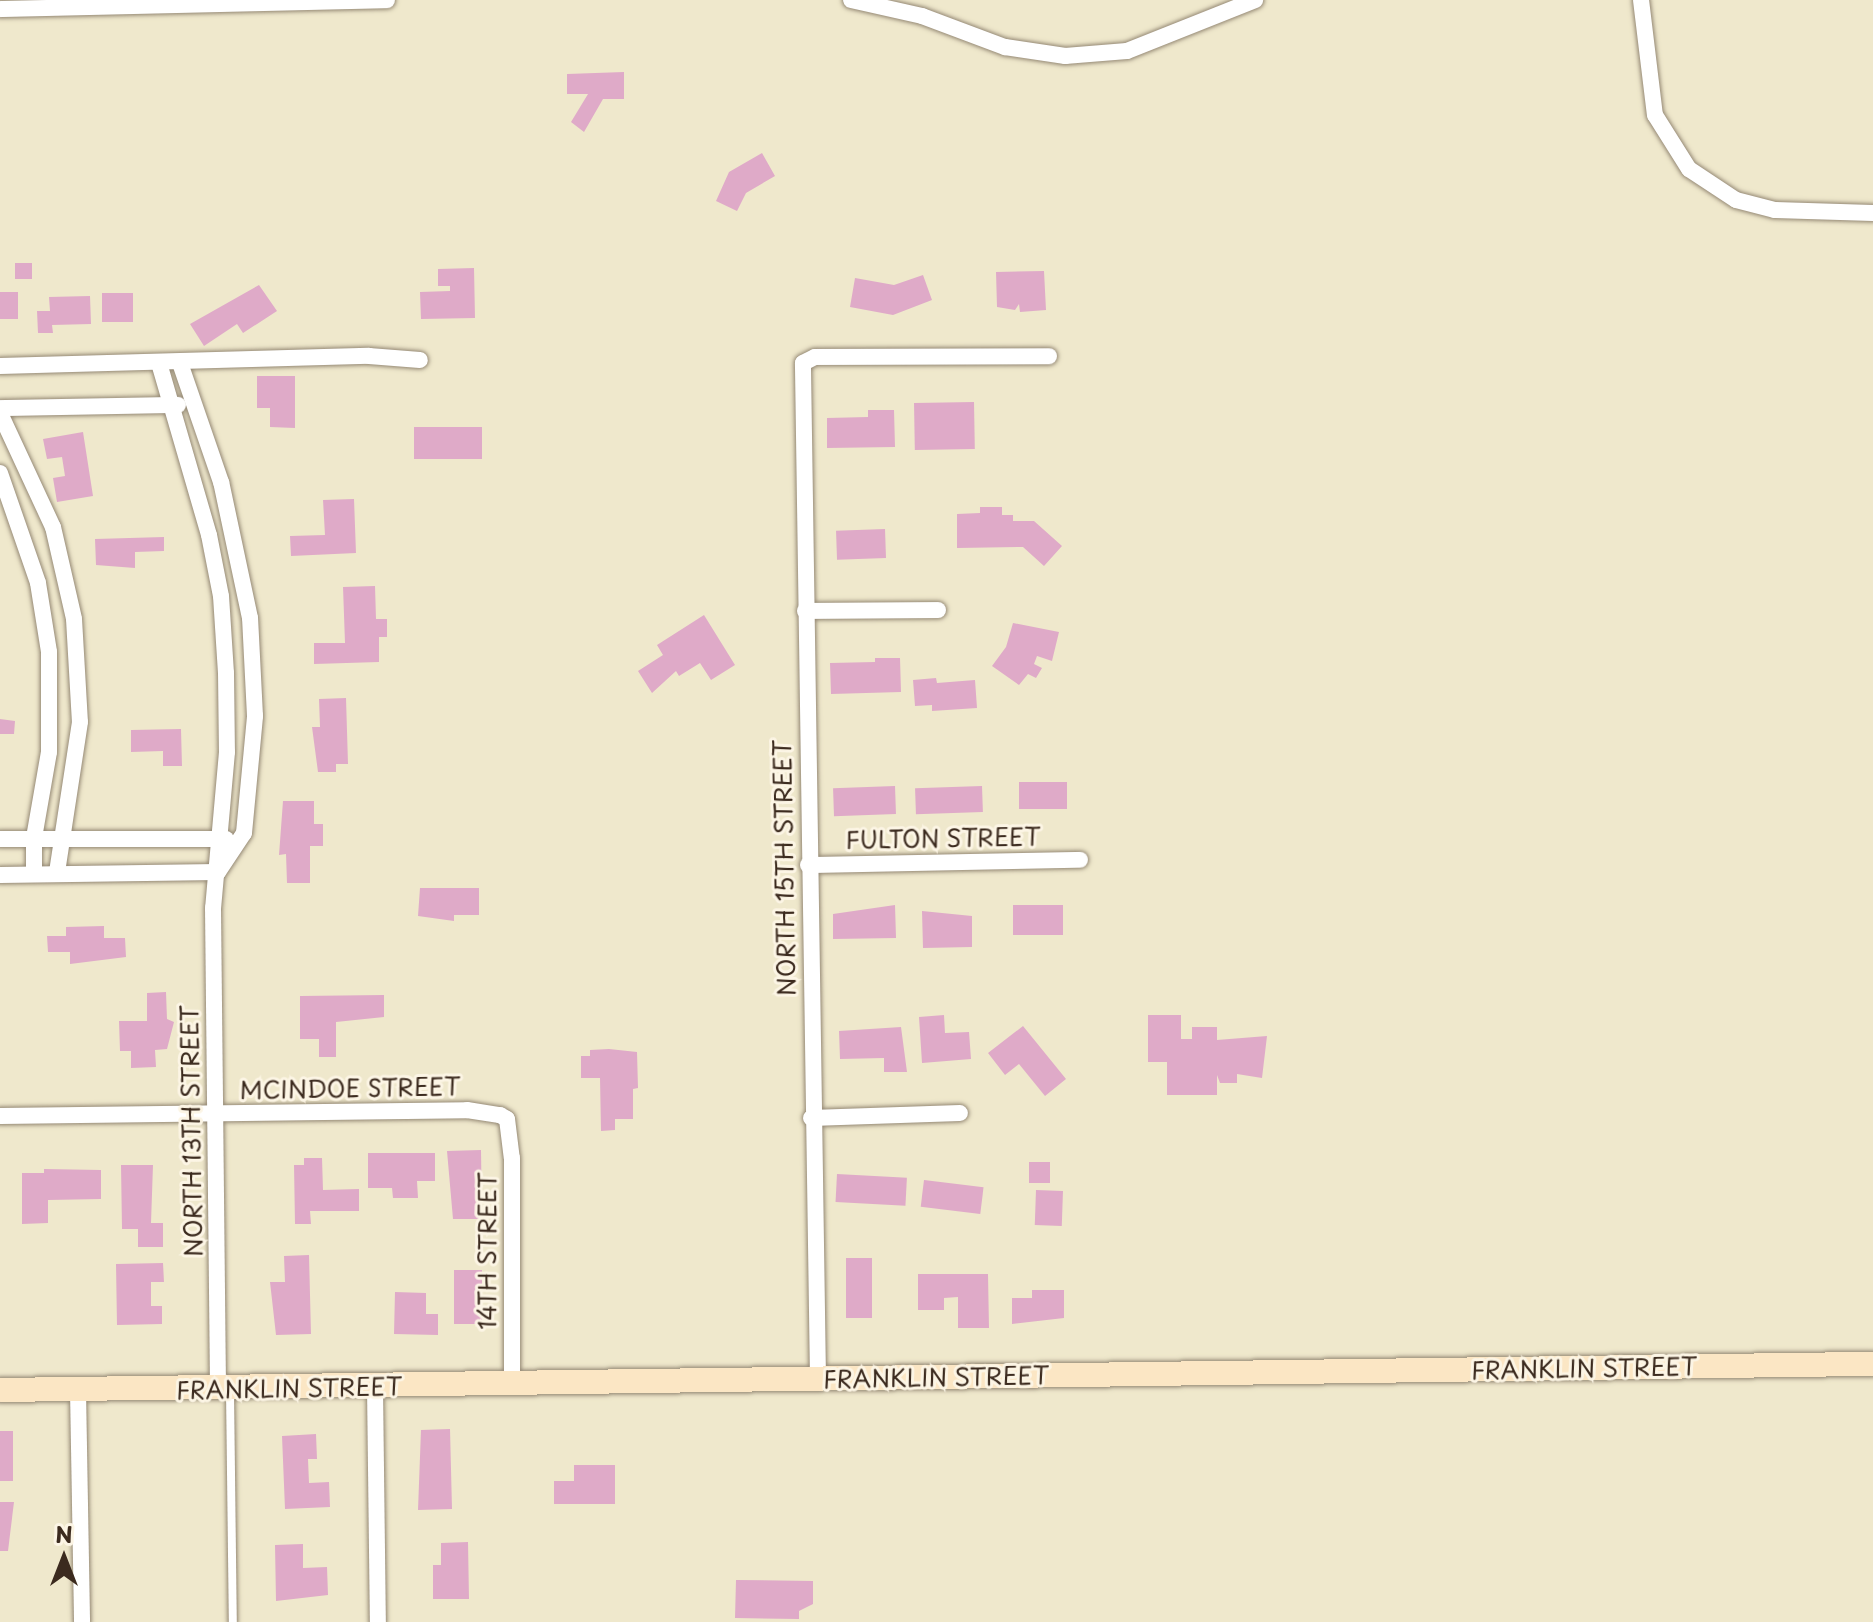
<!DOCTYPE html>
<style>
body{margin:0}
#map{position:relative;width:1873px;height:1622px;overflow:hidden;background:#efe8cc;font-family:"Playpen Sans",sans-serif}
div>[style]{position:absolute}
.building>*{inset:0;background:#dfaac8;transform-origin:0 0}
.roads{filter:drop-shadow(0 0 2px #958975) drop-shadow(0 0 2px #958975)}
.lane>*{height:8px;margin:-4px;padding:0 4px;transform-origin:4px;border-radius:4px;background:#fff}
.street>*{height:16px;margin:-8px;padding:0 8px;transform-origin:8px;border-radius:8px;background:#fff}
.secondary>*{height:24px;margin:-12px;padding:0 12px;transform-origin:12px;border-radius:12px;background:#fbe6c4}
span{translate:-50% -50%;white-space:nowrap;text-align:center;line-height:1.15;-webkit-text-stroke:6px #fcf5e5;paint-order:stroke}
.street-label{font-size:24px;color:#3b2a1e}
.north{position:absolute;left:24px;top:1518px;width:80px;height:80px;-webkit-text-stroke:6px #fcf5e5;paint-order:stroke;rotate:0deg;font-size:22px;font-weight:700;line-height:32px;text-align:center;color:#3b2a1e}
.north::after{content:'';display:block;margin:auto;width:28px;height:36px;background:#3b2a1e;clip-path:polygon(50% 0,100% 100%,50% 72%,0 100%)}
</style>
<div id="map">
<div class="building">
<div style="clip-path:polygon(624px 72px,624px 99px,603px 99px,584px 132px,571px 122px,588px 94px,567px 94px,567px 74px)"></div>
<div style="clip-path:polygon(762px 153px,775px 176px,746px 193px,737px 211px,716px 201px,729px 172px)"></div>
<div style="left:15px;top:263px;width:17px;height:16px"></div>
<div style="clip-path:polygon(474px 268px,475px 318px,421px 319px,420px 292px,450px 291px,450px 286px,438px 286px,438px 269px)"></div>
<div style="clip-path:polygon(1044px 271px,1046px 310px,1020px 312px,1019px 304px,1015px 310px,997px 307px,996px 272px)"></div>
<div style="clip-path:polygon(923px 275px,932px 300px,893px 315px,850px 307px,855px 278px,894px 285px)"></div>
<div style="clip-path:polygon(259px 285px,277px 311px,243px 333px,237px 324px,204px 346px,190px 324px)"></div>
<div style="left:0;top:292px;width:18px;height:27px"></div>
<div style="left:133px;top:293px;width:29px;height:31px;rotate:90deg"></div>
<div style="clip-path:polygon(90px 296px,91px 324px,52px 325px,53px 333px,38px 333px,37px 311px,50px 311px,49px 297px)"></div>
<div style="clip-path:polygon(257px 376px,295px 376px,295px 428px,270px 427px,270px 408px,257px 408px)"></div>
<div style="left:974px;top:402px;width:47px;height:60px;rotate:89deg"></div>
<div style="clip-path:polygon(868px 410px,894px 410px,895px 447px,827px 448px,827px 418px,868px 417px)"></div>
<div style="left:414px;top:427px;width:68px;height:32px"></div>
<div style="clip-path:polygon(83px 432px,93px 496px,57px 502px,53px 478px,65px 476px,62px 457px,47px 459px,43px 439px)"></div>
<div style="clip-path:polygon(354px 499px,356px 553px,291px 556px,290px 536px,325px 535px,323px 500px)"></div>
<div style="clip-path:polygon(980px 507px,1002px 507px,1002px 515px,1013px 515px,1013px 521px,1034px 521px,1062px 546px,1044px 566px,1023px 547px,957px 548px,957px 514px,980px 513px)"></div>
<div style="left:885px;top:529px;width:29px;height:49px;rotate:88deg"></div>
<div style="clip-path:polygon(164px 537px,164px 551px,135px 552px,135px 568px,96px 565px,95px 539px)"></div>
<div style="clip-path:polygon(375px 586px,376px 619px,387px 619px,387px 637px,379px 637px,379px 662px,314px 664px,314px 643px,345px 643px,343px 587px)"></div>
<div style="clip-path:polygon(704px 615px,735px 665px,711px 680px,700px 663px,679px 676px,676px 671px,652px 693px,638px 671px,663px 655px,657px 645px)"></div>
<div style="clip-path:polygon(1013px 623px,1059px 632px,1052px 661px,1037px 656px,1034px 664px,1042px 668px,1036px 678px,1028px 674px,1019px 685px,992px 666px,1006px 647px)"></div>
<div style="clip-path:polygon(875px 658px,900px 658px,901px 692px,831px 694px,830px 663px,875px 662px)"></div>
<div style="clip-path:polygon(936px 678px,937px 683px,975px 680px,977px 708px,932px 711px,932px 705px,915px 706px,913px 680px)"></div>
<div style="clip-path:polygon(346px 698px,348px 764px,336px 764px,336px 772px,318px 772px,312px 727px,320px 727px,319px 699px)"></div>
<div style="clip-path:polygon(0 719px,15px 721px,14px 734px,0 734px)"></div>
<div style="clip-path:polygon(181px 729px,182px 766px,163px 766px,163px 751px,131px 752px,131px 730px)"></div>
<div style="left:1067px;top:782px;width:27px;height:48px;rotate:90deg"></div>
<div style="left:895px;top:786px;width:28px;height:62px;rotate:88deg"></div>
<div style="left:982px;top:786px;width:26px;height:67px;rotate:88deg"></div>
<div style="clip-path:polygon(283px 801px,314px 801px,314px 824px,323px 824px,323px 846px,310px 846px,310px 883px,287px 883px,286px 854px,279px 855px)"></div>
<div style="clip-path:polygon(420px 888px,479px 888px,479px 915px,454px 915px,454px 921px,418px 916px)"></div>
<div style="clip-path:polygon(895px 905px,896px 938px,833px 939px,833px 914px)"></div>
<div style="left:1063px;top:905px;width:30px;height:50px;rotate:90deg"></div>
<div style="clip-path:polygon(922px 911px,972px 916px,972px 947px,923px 948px)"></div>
<div style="clip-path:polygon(104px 926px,104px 938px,125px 938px,126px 957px,70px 964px,70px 952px,48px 952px,47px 936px,66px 936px,66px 927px)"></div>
<div style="clip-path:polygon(166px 992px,167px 1019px,174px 1022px,167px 1049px,155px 1050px,156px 1067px,131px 1068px,131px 1051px,120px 1051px,119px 1021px,147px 1021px,147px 993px)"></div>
<div style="clip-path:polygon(384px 995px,384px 1017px,336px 1022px,336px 1057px,319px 1057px,319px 1039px,300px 1039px,300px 996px)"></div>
<div style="clip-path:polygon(944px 1015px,945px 1033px,969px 1032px,971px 1059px,922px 1063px,919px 1017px)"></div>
<div style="clip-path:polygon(1148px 1015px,1181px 1015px,1181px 1039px,1192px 1039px,1192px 1027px,1217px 1027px,1217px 1040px,1267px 1036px,1262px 1078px,1237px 1074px,1237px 1083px,1220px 1083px,1217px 1075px,1217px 1095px,1167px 1095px,1167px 1062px,1148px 1062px)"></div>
<div style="clip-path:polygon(1023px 1026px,1066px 1079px,1045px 1096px,1019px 1064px,1005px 1075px,988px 1053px)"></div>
<div style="clip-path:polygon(901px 1027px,907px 1072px,884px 1072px,884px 1058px,840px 1059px,839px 1031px)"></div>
<div style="clip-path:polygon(609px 1049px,637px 1052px,638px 1088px,633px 1089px,633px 1119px,615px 1119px,615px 1130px,601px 1131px,600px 1078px,581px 1078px,581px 1056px,590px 1056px,590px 1050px)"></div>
<div style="clip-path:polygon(481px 1150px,482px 1219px,453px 1219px,447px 1151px)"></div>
<div style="clip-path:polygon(368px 1153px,435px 1153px,435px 1181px,417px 1181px,418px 1198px,393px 1198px,392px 1188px,368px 1188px)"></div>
<div style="clip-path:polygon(304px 1158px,322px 1158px,323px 1190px,359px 1189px,359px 1211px,310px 1211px,311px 1224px,295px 1224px,294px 1165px,304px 1165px)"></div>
<div style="left:1029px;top:1162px;width:21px;height:21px"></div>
<div style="clip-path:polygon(121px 1165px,153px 1165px,151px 1223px,163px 1223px,163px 1247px,138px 1247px,138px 1229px,122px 1229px)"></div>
<div style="clip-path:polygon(44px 1169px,101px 1170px,101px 1199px,48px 1200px,48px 1223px,22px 1224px,22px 1173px,44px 1173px)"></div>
<div style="left:837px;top:1174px;width:70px;height:28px;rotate:3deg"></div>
<div style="left:924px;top:1180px;width:60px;height:27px;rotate:7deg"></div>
<div style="left:1036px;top:1190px;width:27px;height:35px;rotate:2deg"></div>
<div style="clip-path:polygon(309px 1255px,311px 1334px,276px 1335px,270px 1282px,285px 1282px,284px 1256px)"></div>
<div style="left:846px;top:1258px;width:26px;height:60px"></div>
<div style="clip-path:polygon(163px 1263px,164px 1282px,151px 1282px,151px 1306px,162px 1306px,162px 1324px,117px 1325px,116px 1264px)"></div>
<div style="left:454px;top:1270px;width:28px;height:54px"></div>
<div style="clip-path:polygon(918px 1274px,988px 1274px,989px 1328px,958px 1328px,958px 1297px,944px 1298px,944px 1310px,918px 1310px)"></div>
<div style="clip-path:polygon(1032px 1290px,1064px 1290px,1064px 1318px,1012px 1324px,1012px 1298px,1032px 1298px)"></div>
<div style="clip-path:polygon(395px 1292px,426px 1293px,426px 1314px,438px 1314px,438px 1335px,394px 1334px)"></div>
<div style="clip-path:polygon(450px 1429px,452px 1509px,418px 1510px,421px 1430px)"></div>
<div style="left:0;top:1431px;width:13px;height:50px"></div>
<div style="clip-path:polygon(316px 1434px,317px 1459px,308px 1459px,309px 1483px,329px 1482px,330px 1507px,285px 1509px,282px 1436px)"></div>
<div style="clip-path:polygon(574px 1465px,615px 1465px,615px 1504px,554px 1504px,554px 1481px,574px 1481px)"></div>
<div style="clip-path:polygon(0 1502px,14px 1502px,8px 1551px,0 1551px)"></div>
<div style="clip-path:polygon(468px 1542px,469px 1599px,433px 1599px,433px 1565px,441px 1565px,441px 1543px)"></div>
<div style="clip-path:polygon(303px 1544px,303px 1568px,327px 1567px,328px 1595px,276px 1601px,275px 1545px)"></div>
<div style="clip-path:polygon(736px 1580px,813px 1581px,813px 1604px,799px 1611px,799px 1619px,735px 1618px)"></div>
</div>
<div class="roads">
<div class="lane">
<div style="left:230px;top:1391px;width:231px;rotate:89.3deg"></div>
</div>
<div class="street">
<div style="left:851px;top:0;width:73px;rotate:12.7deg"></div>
<div style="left:922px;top:16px;width:89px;rotate:20.5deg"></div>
<div style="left:1005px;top:47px;width:61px;rotate:8.5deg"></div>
<div style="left:1065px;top:56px;width:62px;rotate:-4.6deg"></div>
<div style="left:1127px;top:51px;width:138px;rotate:-21.7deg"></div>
<div style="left:1641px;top:0;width:116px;rotate:83.1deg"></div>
<div style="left:1655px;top:115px;width:64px;rotate:57.8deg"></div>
<div style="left:1689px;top:169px;width:56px;rotate:33.4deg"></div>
<div style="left:1736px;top:200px;width:40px;rotate:14.4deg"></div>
<div style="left:1775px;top:210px;width:98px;rotate:1.8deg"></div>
<div style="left:0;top:9px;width:387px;rotate:-1.3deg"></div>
<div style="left:159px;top:363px;width:179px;rotate:73.8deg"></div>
<div style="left:209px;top:535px;width:62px;rotate:78.9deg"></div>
<div style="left:221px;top:596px;width:77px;rotate:86.3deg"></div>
<div style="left:226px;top:673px;width:79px;rotate:89.3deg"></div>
<div style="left:227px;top:752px;width:157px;rotate:95.1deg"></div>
<div style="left:213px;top:908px;width:482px;rotate:89.4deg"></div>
<div style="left:0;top:366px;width:369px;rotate:-1.6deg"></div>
<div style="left:369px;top:356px;width:51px;rotate:4.5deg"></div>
<div style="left:0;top:408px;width:178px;rotate:-1deg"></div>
<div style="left:0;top:413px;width:126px;rotate:65.1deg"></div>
<div style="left:53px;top:527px;width:94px;rotate:77.1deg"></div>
<div style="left:74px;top:619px;width:103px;rotate:86.7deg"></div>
<div style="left:80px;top:722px;width:153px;rotate:98.7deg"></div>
<div style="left:0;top:473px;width:116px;rotate:70.9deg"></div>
<div style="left:38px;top:583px;width:70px;rotate:80.9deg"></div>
<div style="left:49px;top:652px;width:100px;rotate:90deg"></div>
<div style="left:49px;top:752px;width:87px;rotate:99.9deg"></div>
<div style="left:34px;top:838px;width:36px;rotate:90deg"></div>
<div style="left:805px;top:611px;width:133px;rotate:-0.4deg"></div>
<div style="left:0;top:839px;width:226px"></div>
<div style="left:808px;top:865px;width:272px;rotate:-1.1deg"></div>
<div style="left:0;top:875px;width:218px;rotate:-0.8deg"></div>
<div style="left:218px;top:872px;width:47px;rotate:-56.3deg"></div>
<div style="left:244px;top:833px;width:118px;rotate:-84.6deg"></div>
<div style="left:255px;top:716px;width:98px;rotate:-92.9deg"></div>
<div style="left:250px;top:618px;width:139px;rotate:-102deg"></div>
<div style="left:221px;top:482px;width:126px;rotate:-109deg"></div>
<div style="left:0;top:1116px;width:467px;rotate:-0.7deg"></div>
<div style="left:467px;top:1110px;width:33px;rotate:9deg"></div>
<div style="left:500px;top:1115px;width:8px;rotate:30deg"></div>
<div style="left:507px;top:1119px;width:39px;rotate:83deg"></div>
<div style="left:512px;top:1158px;width:225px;rotate:90deg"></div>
<div style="left:811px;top:1118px;width:149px;rotate:-1.9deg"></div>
<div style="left:818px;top:1379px;width:1016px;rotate:-90.85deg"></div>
<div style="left:803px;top:363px;width:13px;rotate:-27deg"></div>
<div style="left:815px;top:357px;width:234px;rotate:-0.2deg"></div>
<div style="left:375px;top:1387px;width:235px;rotate:89.3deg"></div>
<div style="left:78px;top:1390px;width:232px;rotate:89deg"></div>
</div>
<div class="secondary">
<div style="left:0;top:1390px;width:1873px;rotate:-0.8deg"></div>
</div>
</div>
<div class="street-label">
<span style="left:943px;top:838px;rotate:-1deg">FULTON STREET</span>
<span style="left:784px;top:868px;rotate:-91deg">NORTH 15TH STREET</span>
<span style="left:350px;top:1088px;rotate:-1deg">MCINDOE STREET</span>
<span style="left:191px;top:1131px;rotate:-91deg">NORTH 13TH STREET</span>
<span style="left:487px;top:1251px;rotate:-90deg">14TH STREET</span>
<span style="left:1584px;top:1368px;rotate:-1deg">FRANKLIN STREET</span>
<span style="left:936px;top:1377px;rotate:-1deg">FRANKLIN STREET</span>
<span style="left:289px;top:1388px;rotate:-1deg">FRANKLIN STREET</span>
</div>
<div class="north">N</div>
</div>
